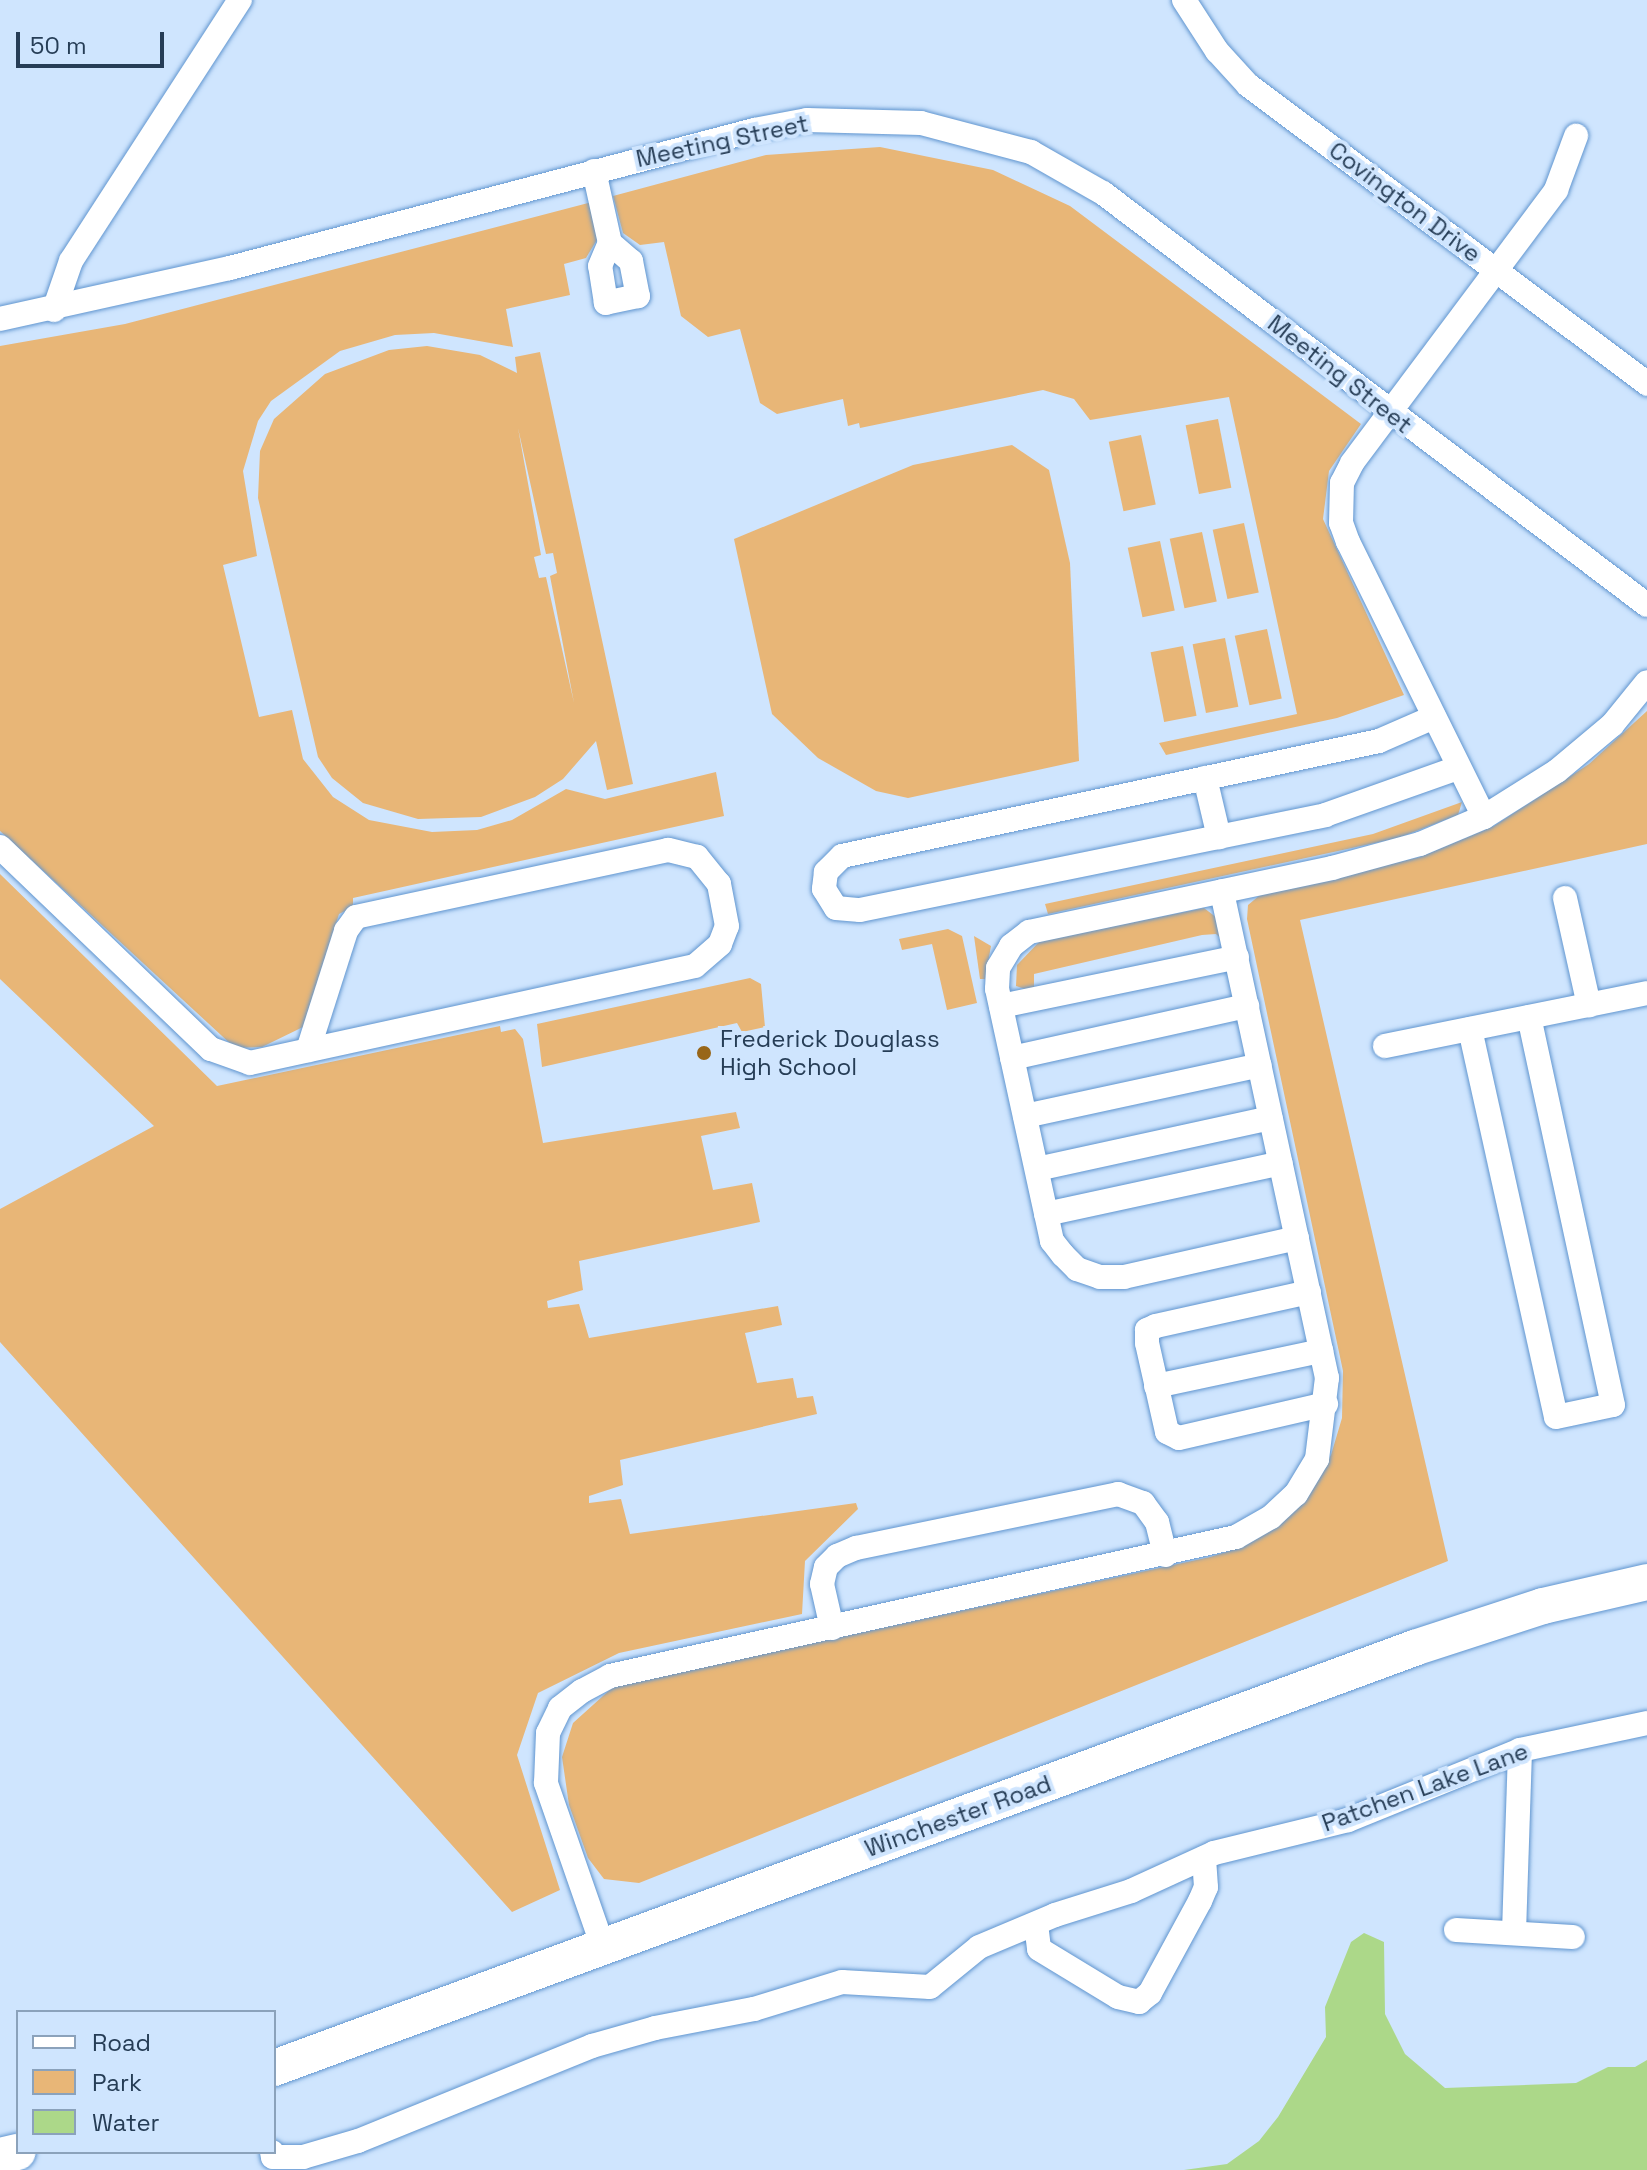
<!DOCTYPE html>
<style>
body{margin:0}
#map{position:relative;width:1647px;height:2170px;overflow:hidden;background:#cfe5fe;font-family:"Space Grotesk",sans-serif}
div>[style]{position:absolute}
.green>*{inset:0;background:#e8b677;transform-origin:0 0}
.water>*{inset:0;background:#acd889}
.roads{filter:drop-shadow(0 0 2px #6095cf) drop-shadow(0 0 2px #6095cf)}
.minor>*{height:24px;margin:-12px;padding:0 12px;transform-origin:12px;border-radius:12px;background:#fff}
.highway>*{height:36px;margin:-18px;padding:0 18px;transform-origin:18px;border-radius:18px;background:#fff}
.dots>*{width:22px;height:22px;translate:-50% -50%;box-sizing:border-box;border:4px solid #cfe5fe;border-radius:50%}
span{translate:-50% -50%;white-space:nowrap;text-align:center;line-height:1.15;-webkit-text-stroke:8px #cfe5fe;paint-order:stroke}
.street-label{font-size:24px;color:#263d56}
.poi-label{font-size:24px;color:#263d56}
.left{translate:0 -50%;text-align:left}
.legend{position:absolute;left:16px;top:2010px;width:260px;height:144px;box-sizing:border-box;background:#cfe5fe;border:2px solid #8ba2bb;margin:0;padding:10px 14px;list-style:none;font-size:24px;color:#263d56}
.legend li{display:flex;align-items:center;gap:16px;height:40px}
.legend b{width:40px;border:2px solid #8ba2bb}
.scale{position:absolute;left:16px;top:32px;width:148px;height:36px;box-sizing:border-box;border:4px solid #263d56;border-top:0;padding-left:10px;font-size:24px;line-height:28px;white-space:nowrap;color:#263d56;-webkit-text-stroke:6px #cfe5fe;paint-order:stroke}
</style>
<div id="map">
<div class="green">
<div style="clip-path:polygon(880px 147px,993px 170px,1070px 206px,1361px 424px,1329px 471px,1323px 519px,1404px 695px,1337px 718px,1166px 755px,1159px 743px,1297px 714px,1229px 397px,1090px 420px,1074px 399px,1043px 390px,860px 428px,859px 423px,848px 426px,843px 399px,777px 414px,760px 403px,740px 329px,708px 337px,681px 316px,664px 242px,640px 245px,623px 233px,613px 196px,766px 155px)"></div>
<div style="clip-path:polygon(592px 202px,598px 238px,586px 258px,564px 264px,570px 295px,506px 309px,513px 347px,434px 333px,395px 335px,340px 351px,271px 401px,258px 421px,243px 471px,257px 556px,223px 565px,259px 717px,292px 710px,303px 759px,333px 797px,369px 820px,432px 832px,477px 830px,512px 820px,566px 789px,605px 799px,716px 772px,724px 816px,353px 898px,353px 907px,339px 914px,303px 1027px,262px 1047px,235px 1048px,0 831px,0 346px,125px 324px)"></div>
<div style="clip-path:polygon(evenodd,427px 346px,480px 355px,517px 373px,515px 357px,540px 352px,633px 784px,607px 790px,596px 741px,563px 779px,535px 797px,481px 817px,418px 819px,363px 803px,332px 778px,318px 757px,258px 498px,260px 451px,274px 419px,325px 374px,389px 350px,427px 346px,518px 428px,546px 554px,553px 553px,557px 573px,550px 576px,574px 703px,546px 577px,539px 578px,534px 557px,541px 555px,518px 428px)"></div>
<div style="left:1218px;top:419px;width:70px;height:33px;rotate:79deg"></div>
<div style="left:1141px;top:435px;width:71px;height:33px;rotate:78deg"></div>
<div style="clip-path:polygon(1012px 445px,1049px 470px,1070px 563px,1079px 761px,908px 798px,876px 791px,818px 758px,772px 714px,734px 539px,913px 465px)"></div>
<div style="left:1244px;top:523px;width:71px;height:32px;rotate:78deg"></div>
<div style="left:1202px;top:532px;width:71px;height:33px;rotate:78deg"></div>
<div style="left:1160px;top:541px;width:71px;height:33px;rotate:78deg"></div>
<div style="left:1267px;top:629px;width:71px;height:33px;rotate:78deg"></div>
<div style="left:1225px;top:638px;width:70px;height:33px;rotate:79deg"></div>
<div style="left:1183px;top:646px;width:71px;height:33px;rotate:79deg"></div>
<div style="clip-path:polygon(1647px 711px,1647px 844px,1300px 920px,1448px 1561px,639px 1883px,604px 1879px,588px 1858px,569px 1805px,562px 1757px,573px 1723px,614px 1686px,1210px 1557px,1242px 1547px,1310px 1491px,1331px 1455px,1342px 1418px,1343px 1371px,1247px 919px,1248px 905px,1260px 895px,1420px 857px,1494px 826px,1589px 764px)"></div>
<div style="clip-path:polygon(1462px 802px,1458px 815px,1398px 838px,1048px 914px,1045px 904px,1373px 834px)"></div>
<div style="clip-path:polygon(0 874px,217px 1086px,500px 1026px,501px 1032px,515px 1029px,523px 1039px,543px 1143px,736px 1112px,740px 1128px,701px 1136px,713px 1190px,752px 1183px,760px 1222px,579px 1261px,583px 1290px,547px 1301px,548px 1308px,579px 1304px,589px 1338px,778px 1306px,782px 1325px,745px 1333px,757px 1383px,793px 1378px,797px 1398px,813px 1396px,817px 1414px,620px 1460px,623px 1485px,589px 1496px,589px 1503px,621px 1499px,630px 1534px,856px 1503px,858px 1509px,805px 1561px,802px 1614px,619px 1653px,538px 1693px,517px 1755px,560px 1890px,512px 1912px,0 1342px,0 1209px,154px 1126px,0 979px)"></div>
<div style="clip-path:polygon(1204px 908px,1221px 921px,1225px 942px,1216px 934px,1202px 935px,1034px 974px,1034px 992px,1016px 986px,1017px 965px,1040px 941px)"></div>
<div style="clip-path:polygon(948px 929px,962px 936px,977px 1003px,947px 1010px,932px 944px,902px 950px,899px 939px)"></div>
<div style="clip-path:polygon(974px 936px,991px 946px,985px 979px,980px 979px)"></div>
<div style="clip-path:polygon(750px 978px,761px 984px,765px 1027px,742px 1032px,737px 1023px,542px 1067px,537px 1024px)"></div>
</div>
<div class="water">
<div style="clip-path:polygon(1364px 1933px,1384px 1942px,1385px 2014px,1405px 2054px,1445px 2088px,1576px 2083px,1608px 2067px,1635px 2067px,1647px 2060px,1647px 2170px,1184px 2170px,1227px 2164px,1259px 2141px,1278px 2117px,1326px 2037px,1325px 2007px,1351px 1942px)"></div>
</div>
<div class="roads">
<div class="minor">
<div style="left:1184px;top:0;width:61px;rotate:57.1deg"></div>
<div style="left:1217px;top:51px;width:46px;rotate:47.6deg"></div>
<div style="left:1248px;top:85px;width:499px;rotate:36.8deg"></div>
<div style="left:594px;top:171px;width:74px;rotate:77.5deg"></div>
<div style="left:610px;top:243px;width:28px;rotate:41deg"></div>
<div style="left:631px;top:261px;width:36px;rotate:79deg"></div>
<div style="left:638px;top:296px;width:33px;rotate:168deg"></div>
<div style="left:606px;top:303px;width:37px;rotate:-99deg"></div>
<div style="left:600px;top:266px;width:25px;rotate:-67deg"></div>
<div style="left:54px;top:310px;width:52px;rotate:-70.9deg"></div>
<div style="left:71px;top:261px;width:311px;rotate:-57.1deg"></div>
<div style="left:0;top:319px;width:236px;rotate:-12.5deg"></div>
<div style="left:230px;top:268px;width:542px;rotate:-14.75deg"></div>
<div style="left:754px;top:130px;width:54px;rotate:-10.7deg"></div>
<div style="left:807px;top:120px;width:114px;rotate:1.5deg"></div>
<div style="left:921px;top:123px;width:114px;rotate:14.8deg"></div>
<div style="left:1031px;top:152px;width:83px;rotate:29.7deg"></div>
<div style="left:1103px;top:193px;width:682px;rotate:37.14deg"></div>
<div style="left:1434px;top:717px;width:60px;rotate:156.4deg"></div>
<div style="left:1379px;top:741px;width:549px;rotate:167.91deg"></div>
<div style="left:842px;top:856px;width:23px;rotate:135deg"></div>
<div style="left:826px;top:872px;width:17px;rotate:97deg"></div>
<div style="left:824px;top:889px;width:22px;rotate:58deg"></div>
<div style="left:836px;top:908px;width:24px;rotate:5deg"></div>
<div style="left:860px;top:910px;width:475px;rotate:-11.5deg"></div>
<div style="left:1325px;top:815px;width:141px;rotate:-19.5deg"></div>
<div style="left:1205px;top:778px;width:61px;rotate:76.7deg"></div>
<div style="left:1484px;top:817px;width:307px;rotate:-116.3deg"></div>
<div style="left:1348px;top:542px;width:20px;rotate:-110deg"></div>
<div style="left:1341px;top:523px;width:40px;rotate:-88.6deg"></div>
<div style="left:1342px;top:483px;width:22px;rotate:-63deg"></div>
<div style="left:1352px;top:463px;width:341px;rotate:-53.2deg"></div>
<div style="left:1556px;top:190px;width:58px;rotate:-69.7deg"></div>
<div style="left:0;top:847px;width:292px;rotate:43.8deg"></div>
<div style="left:211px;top:1049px;width:41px;rotate:19.7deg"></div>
<div style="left:250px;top:1063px;width:455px;rotate:-12.3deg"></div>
<div style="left:695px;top:966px;width:33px;rotate:-41deg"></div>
<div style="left:720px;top:944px;width:19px;rotate:-69deg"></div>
<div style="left:727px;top:926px;width:43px;rotate:-100.8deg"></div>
<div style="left:719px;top:884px;width:35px;rotate:-129deg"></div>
<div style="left:697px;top:857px;width:30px;rotate:-166deg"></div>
<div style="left:668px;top:850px;width:319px;rotate:167.9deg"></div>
<div style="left:356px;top:917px;width:17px;rotate:126deg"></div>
<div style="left:346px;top:931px;width:125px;rotate:107.7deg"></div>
<div style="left:1565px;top:898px;width:110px;rotate:77.4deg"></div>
<div style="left:1001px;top:1006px;width:241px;rotate:-11.7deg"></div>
<div style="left:1470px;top:1029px;width:397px;rotate:77.5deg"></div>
<div style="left:1556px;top:1417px;width:58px;rotate:-11.9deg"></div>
<div style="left:1613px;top:1405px;width:397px;rotate:-102.2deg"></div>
<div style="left:1385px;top:1046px;width:267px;rotate:-11.4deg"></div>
<div style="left:1012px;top:1058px;width:241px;rotate:-12.5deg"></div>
<div style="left:1025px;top:1116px;width:240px;rotate:-12.2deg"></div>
<div style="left:1037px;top:1169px;width:239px;rotate:-12.3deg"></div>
<div style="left:1046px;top:1214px;width:240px;rotate:-12.2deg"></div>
<div style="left:1297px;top:1238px;width:177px;rotate:167.3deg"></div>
<div style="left:1124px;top:1277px;width:24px;rotate:180deg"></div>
<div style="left:1100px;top:1277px;width:24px;rotate:-161deg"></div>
<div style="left:1077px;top:1269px;width:20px;rotate:-135deg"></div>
<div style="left:1063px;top:1255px;width:18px;rotate:-128deg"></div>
<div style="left:1052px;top:1241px;width:258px;rotate:-102.3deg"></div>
<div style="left:997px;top:989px;width:21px;rotate:-87deg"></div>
<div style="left:998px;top:968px;width:26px;rotate:-59deg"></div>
<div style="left:1011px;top:946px;width:23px;rotate:-38deg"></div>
<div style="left:1029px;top:932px;width:310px;rotate:-11.9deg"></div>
<div style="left:1332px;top:868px;width:91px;rotate:-15.3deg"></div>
<div style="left:1420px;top:844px;width:69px;rotate:-22.9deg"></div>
<div style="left:1484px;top:817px;width:86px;rotate:-32.2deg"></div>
<div style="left:1557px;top:771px;width:72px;rotate:-39.9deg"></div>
<div style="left:1612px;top:725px;width:55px;rotate:-50.9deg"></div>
<div style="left:1309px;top:1292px;width:157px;rotate:167.5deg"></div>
<div style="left:1156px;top:1326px;width:10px;rotate:156deg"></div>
<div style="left:1147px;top:1330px;width:13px;rotate:90deg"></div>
<div style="left:1147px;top:1343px;width:91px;rotate:77.3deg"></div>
<div style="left:1167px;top:1432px;width:13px;rotate:27deg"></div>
<div style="left:1179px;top:1438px;width:151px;rotate:-13deg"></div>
<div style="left:1156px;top:1386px;width:169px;rotate:-12deg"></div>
<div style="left:832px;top:1628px;width:45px;rotate:-102.8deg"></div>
<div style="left:822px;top:1584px;width:17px;rotate:-77deg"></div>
<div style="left:826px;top:1567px;width:16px;rotate:-45deg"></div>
<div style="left:837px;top:1556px;width:21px;rotate:-23deg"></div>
<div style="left:856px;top:1548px;width:268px;rotate:-11.6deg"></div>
<div style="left:1118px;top:1494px;width:27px;rotate:20deg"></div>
<div style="left:1143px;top:1503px;width:24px;rotate:54deg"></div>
<div style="left:1157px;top:1522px;width:34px;rotate:76deg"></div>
<div style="left:1036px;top:1924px;width:25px;rotate:83deg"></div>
<div style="left:1039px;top:1949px;width:92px;rotate:31.3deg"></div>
<div style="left:1118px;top:1997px;width:22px;rotate:13deg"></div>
<div style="left:1139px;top:2002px;width:14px;rotate:-39deg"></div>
<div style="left:1150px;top:1993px;width:105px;rotate:-61.5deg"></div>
<div style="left:1200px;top:1901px;width:15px;rotate:-67deg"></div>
<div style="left:1206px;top:1887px;width:29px;rotate:-94deg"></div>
<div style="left:1456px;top:1930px;width:117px;rotate:3.4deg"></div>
<div style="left:1514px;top:1932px;width:182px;rotate:-88.1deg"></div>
<div style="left:603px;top:1947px;width:174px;rotate:-109.2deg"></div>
<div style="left:546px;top:1783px;width:50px;rotate:-87.7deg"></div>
<div style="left:548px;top:1733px;width:28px;rotate:-64deg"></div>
<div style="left:560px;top:1708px;width:28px;rotate:-38deg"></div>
<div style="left:582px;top:1691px;width:32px;rotate:-28deg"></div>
<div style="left:610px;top:1676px;width:641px;rotate:-12.52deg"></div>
<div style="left:1236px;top:1537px;width:40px;rotate:-29.7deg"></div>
<div style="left:1271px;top:1517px;width:34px;rotate:-43deg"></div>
<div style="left:1296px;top:1494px;width:41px;rotate:-59deg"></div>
<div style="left:1317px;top:1459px;width:82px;rotate:-83deg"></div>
<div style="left:1327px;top:1378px;width:498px;rotate:-102.2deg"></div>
<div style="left:272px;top:2152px;width:5px;rotate:79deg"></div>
<div style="left:273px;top:2157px;width:30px"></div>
<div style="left:303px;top:2157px;width:57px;rotate:-16.2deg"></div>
<div style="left:358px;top:2141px;width:253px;rotate:-22.1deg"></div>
<div style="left:592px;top:2046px;width:66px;rotate:-15.9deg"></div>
<div style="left:655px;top:2028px;width:101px;rotate:-10.9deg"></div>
<div style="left:754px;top:2009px;width:92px;rotate:-17.1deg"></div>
<div style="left:842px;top:1982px;width:88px;rotate:3.3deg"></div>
<div style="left:930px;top:1987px;width:63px;rotate:-39.2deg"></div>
<div style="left:979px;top:1947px;width:82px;rotate:-22.8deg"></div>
<div style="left:1055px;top:1915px;width:80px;rotate:-17.5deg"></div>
<div style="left:1131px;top:1891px;width:91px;rotate:-24.6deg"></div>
<div style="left:1214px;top:1853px;width:138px;rotate:-13.8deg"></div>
<div style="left:1348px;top:1820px;width:186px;rotate:-22.1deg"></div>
<div style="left:1520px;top:1750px;width:130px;rotate:-12deg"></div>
</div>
<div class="highway">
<div style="left:274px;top:2068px;width:1215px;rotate:-20.22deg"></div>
<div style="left:1414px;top:1648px;width:136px;rotate:-18deg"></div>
<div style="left:1543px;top:1606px;width:107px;rotate:-13deg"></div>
<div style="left:0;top:2156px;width:18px;rotate:-13deg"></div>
</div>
</div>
<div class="dots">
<div style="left:704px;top:1053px;background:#986619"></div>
</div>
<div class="street-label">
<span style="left:722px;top:141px;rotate:-12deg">Meeting Street</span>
<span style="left:1405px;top:202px;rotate:37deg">Covington Drive</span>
<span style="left:1340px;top:374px;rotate:38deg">Meeting Street</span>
<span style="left:1425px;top:1787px;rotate:-20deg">Patchen Lake Lane</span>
<span style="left:958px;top:1816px;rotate:-20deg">Winchester Road</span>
</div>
<div class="poi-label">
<span class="left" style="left:720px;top:1053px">Frederick Douglass<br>High School</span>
</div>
<ul class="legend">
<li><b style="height:10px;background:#fff"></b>Road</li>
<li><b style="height:22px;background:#e8b677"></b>Park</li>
<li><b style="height:22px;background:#acd889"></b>Water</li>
</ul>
<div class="scale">50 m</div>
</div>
